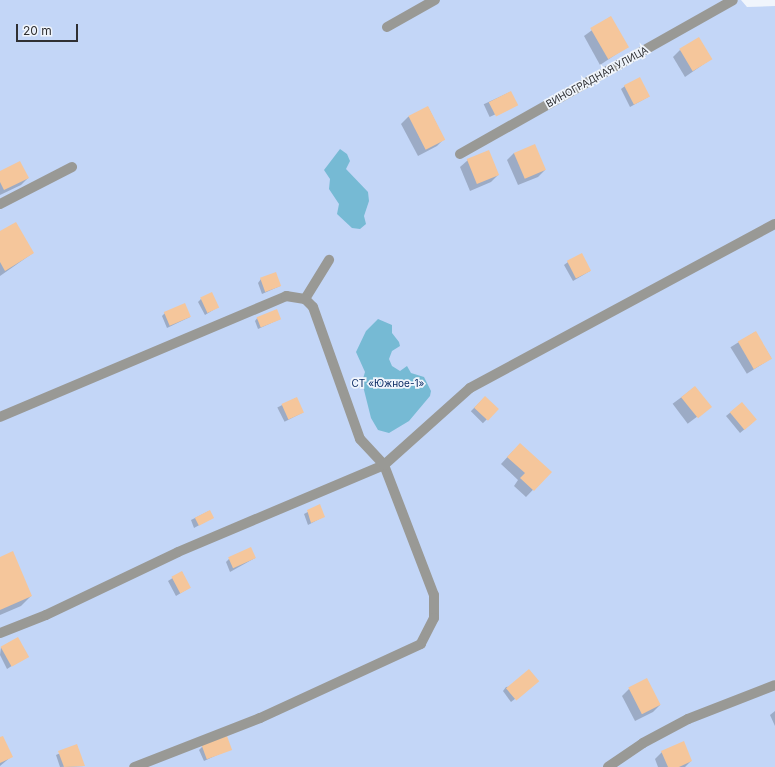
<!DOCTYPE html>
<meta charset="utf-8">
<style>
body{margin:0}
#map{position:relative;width:775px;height:767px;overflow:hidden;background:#f0f5fc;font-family:Inter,sans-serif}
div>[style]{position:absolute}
.green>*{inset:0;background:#c3d6f7}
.water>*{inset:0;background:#76bad4}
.shadow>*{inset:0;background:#0003;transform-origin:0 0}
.building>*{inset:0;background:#f5c69b;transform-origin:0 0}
.service>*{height:10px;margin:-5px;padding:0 5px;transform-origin:5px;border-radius:5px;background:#999995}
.minor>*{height:10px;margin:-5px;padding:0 5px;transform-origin:5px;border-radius:5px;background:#999995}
span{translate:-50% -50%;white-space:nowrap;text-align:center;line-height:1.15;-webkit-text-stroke:3.5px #f0f5fc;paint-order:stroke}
.street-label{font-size:10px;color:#2f3033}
.park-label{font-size:10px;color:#0a2962}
.scale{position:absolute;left:16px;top:24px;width:62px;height:18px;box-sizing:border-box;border:2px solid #2f3033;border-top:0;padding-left:5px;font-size:12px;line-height:14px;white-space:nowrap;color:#2f3033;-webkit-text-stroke:3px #f0f5fc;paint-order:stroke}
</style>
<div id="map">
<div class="green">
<div style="clip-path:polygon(0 0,741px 0,747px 7px,775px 6px,775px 767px,0 767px)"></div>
</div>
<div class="water">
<div style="clip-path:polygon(340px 149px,347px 154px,350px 161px,346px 169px,368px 192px,369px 201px,364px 216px,366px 224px,360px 229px,352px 228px,337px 214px,339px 204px,329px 189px,330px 179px,324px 170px)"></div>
<div style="clip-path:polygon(378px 319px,392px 325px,392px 333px,399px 342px,400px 346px,392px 351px,389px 359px,392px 366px,400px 371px,407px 366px,411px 373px,424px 377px,431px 391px,430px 396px,409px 421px,389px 433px,378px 430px,371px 418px,362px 382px,365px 372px,356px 352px,366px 331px)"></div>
</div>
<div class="shadow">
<div style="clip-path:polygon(610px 17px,627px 47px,600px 65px,584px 36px)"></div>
<div style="clip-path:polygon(680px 50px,711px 59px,685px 77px,673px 57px)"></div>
<div style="clip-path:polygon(625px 86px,648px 97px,630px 107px,621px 89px)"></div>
<div style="left:510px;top:92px;width:14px;height:29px;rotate:65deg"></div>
<div style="clip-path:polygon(428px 107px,444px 139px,437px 146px,418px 156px,401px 124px,408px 117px)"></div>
<div style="clip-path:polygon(514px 153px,545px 170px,538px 177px,518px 185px,507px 160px)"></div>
<div style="clip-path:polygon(468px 160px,498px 175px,491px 182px,470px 191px,460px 167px)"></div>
<div style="clip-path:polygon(0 172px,28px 178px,21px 185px,0 195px)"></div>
<div style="clip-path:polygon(0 232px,33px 253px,0 276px)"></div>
<div style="clip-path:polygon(568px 262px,590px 271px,573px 281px,564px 265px)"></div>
<div style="clip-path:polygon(261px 279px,280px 286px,262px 294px,258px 283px)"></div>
<div style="clip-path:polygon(201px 299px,218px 307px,205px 315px,198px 302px)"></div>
<div style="clip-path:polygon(165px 313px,190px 317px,167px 328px,162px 316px)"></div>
<div style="clip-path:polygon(258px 317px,280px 319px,258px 329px,255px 321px)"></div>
<div style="left:755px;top:332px;width:31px;height:29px;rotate:58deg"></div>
<div style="left:695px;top:387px;width:25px;height:28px;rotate:53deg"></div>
<div style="left:485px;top:397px;width:17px;height:20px;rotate:45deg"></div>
<div style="left:296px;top:398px;width:16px;height:21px;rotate:63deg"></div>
<div style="clip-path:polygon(742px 403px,752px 423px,740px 433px,726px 416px)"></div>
<div style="clip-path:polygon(513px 451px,550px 472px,526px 497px,514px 486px,518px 480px,501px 464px)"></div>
<div style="clip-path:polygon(319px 506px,323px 517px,308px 525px,304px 514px)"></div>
<div style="clip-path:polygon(209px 511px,212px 518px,194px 528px,191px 520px)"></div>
<div style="clip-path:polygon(0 558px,31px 596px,21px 606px,0 615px)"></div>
<div style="clip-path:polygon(255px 558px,230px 572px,226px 562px,229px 559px)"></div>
<div style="clip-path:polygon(182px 572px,189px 588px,176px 596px,168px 581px)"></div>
<div style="clip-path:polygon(1px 647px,27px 656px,7px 669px,0 655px)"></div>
<div style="clip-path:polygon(534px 684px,511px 702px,503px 691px,506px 687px)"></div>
<div style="clip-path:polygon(629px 689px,660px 705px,653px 712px,635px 721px,622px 696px)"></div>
<div style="clip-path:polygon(775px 711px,775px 726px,770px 715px)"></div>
<div style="clip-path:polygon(0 738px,12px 756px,0 766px)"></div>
<div style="clip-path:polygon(77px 746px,84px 766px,60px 767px,56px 755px)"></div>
<div style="clip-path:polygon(203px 746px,230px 749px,204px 761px,199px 750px)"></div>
<div style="clip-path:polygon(662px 752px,691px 761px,685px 767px,658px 767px,655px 759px)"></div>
</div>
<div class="building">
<div style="left:611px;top:16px;width:36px;height:24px;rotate:60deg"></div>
<div style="left:699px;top:37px;width:26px;height:23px;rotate:59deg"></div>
<div style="left:640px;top:77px;width:22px;height:18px;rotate:63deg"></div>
<div style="left:511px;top:91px;width:16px;height:25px;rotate:63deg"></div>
<div style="left:428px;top:106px;width:38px;height:22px;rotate:63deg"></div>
<div style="left:535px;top:144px;width:28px;height:23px;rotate:67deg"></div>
<div style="left:489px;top:150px;width:27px;height:24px;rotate:68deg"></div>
<div style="clip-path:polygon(20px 161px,29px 178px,4px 190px,0 182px,0 171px)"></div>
<div style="clip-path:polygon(16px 222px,34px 253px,5px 271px,0 262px,0 231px)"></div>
<div style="left:582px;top:253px;width:20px;height:17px;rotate:63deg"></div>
<div style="left:276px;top:272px;width:15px;height:17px;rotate:70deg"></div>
<div style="left:212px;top:292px;width:17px;height:13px;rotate:65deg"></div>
<div style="left:185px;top:303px;width:15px;height:23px;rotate:67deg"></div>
<div style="left:277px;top:309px;width:11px;height:22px;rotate:68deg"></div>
<div style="left:756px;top:331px;width:32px;height:21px;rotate:60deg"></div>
<div style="left:695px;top:386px;width:27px;height:18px;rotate:51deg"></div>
<div style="left:485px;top:396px;width:19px;height:16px;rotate:43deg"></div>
<div style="left:297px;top:397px;width:17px;height:17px;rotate:66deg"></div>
<div style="left:742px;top:402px;width:23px;height:16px;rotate:50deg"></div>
<div style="clip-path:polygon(520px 443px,552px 472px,534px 491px,520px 478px,525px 473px,507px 457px)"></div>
<div style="clip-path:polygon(320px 504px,325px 517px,311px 523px,307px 510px)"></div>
<div style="left:210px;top:510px;width:9px;height:17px;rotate:63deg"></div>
<div style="left:251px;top:547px;width:12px;height:25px;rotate:66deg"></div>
<div style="clip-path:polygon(13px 551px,32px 596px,0 610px,0 557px)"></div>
<div style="left:182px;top:571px;width:19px;height:12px;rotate:62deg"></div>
<div style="left:18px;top:637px;width:23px;height:20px;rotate:61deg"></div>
<div style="left:529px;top:669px;width:16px;height:30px;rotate:50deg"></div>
<div style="left:647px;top:678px;width:30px;height:21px;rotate:63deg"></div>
<div style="clip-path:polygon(3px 736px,13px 757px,0 763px,0 737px)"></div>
<div style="left:227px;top:736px;width:15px;height:27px;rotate:70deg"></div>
<div style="clip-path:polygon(684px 741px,692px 761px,679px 767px,668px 767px,661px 751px)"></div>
<div style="clip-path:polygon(77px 744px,85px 766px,64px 767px,58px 751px)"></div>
</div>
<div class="service">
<div style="left:0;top:204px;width:81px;rotate:-27.2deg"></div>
<div style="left:305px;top:299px;width:46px;rotate:-58.4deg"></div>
<div style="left:0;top:417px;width:311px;rotate:-22.9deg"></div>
<div style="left:286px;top:296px;width:19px;rotate:9deg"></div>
<div style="left:305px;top:299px;width:11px;rotate:45deg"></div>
<div style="left:313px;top:307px;width:140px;rotate:70.4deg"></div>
<div style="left:360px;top:439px;width:35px;rotate:47deg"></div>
<div style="left:384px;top:465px;width:139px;rotate:69deg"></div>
<div style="left:434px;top:595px;width:23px;rotate:90deg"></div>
<div style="left:434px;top:618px;width:29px;rotate:117deg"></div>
<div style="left:421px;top:644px;width:177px;rotate:155.3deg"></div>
<div style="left:260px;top:718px;width:135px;rotate:158.7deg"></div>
</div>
<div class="minor">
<div style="left:387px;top:27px;width:55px;rotate:-29.4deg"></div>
<div style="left:460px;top:154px;width:313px;rotate:-29.4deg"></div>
<div style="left:0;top:633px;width:49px;rotate:-21.4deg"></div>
<div style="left:46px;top:615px;width:146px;rotate:-25.5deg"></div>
<div style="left:178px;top:552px;width:224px;rotate:-22.9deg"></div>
<div style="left:384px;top:465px;width:115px;rotate:-41.8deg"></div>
<div style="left:470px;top:388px;width:346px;rotate:-28.3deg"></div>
<div style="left:608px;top:767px;width:42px;rotate:-34.4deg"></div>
<div style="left:643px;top:743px;width:51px;rotate:-28.1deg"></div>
<div style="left:688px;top:719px;width:93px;rotate:-21.3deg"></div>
</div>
<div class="street-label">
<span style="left:597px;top:77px;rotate:-29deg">ВИНОГРАДНАЯ УЛИЦА</span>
</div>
<div class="park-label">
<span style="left:388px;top:384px">СТ «Южное-1»</span>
</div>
<div class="scale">20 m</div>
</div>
